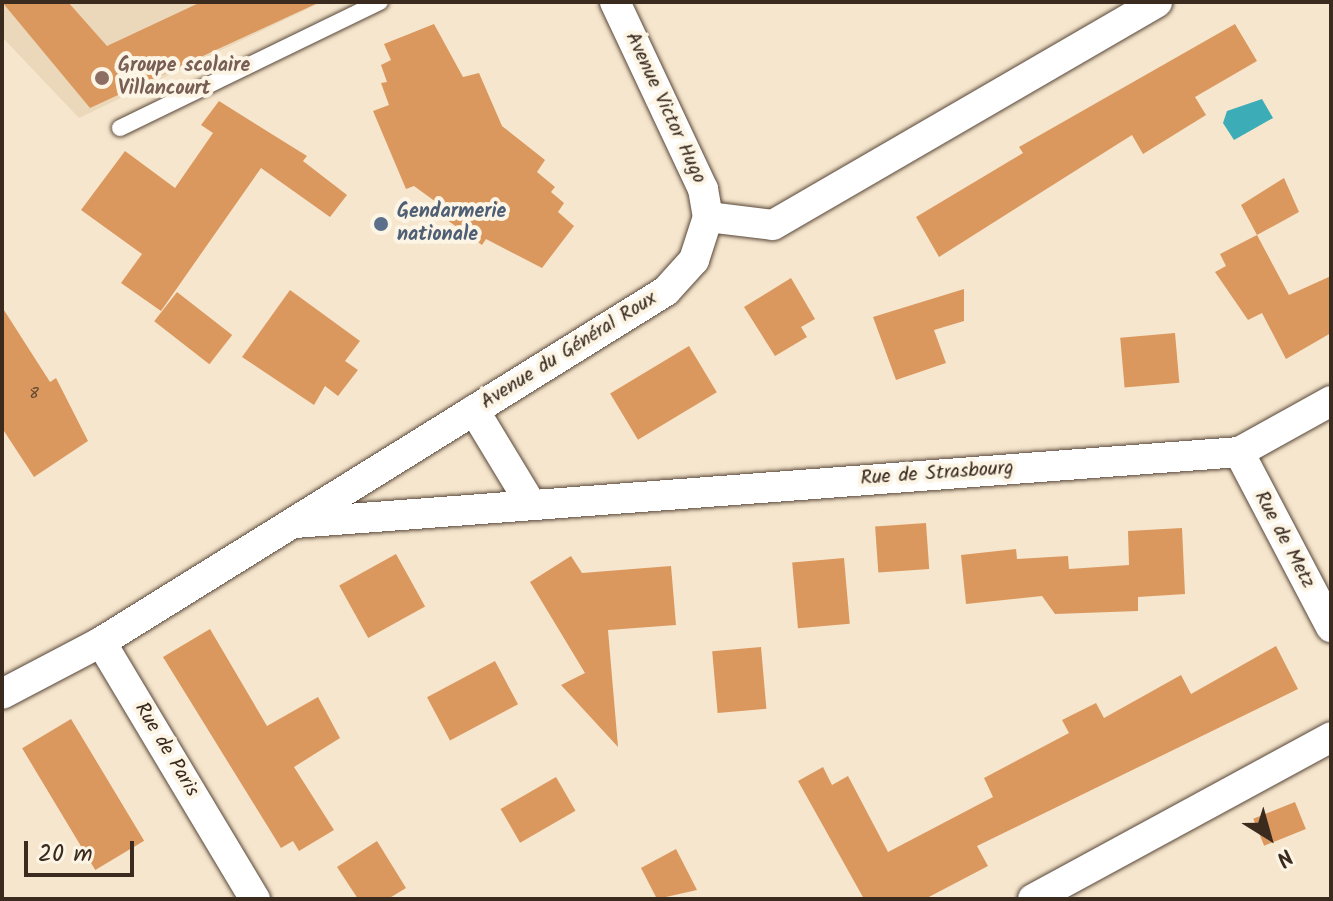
<!DOCTYPE html>
<meta charset="utf-8">
<style>
body{margin:0}
#map{position:relative;width:1333px;height:901px;overflow:hidden;background:#f6e6cd;font-family:Kalam,sans-serif}
div>[style]{position:absolute}
.built>*{inset:0;background:#ebd8ba}
.water>*{inset:0;background:#3cadb7}
.building>*{inset:0;background:#db985e;transform-origin:0 0}
.roads{filter:drop-shadow(0 0 2px #574638) drop-shadow(0 0 2px #574638)}
.lane>*{height:16px;margin:-8px;padding:0 8px;transform-origin:8px;border-radius:8px;background:#fff}
.street>*{height:30px;margin:-15px;padding:0 15px;transform-origin:15px;border-radius:15px;background:#fff}
.dots>*{width:22px;height:22px;translate:-50% -50%;box-sizing:border-box;border:4px solid #fcf5e5;border-radius:50%}
span{translate:-50% -50%;white-space:nowrap;text-align:center;line-height:1.15;-webkit-text-stroke:8px #fcf5e5;paint-order:stroke}
.number-label{font-size:16px;color:#63462e}
.number-label span{-webkit-text-stroke-width:0}
.education-label{font-size:20px;color:#785e54;font-weight:700}
.left{translate:0 -50%;text-align:left}
.street-label{font-size:20px;color:#3b2a1e}
.service-label{font-size:20px;color:#4e5e75;font-weight:700}
.frame{position:absolute;inset:0;border:4px solid #3b2a1e;pointer-events:none}
.north{position:absolute;left:1229px;top:797px;width:80px;height:80px;-webkit-text-stroke:6px #fcf5e5;paint-order:stroke;rotate:143deg;font-size:22px;font-weight:700;line-height:32px;text-align:center;color:#3b2a1e}
.north::after{content:'';display:block;margin:auto;width:28px;height:36px;background:#3b2a1e;clip-path:polygon(50% 0,100% 100%,50% 72%,0 100%)}
.scale{position:absolute;left:24px;top:841px;width:110px;height:36px;box-sizing:border-box;border:4px solid #3b2a1e;border-top:0;padding-left:10px;font-size:24px;line-height:28px;white-space:nowrap;color:#3b2a1e;-webkit-text-stroke:6px #fcf5e5;paint-order:stroke}
</style>
<div id="map">
<div class="built">
<div style="clip-path:polygon(2px 2px,322px 2px,79px 118px,2px 37px)"></div>
</div>
<div class="water">
<div style="clip-path:polygon(1262px 99px,1273px 118px,1234px 140px,1223px 123px,1227px 111px)"></div>
</div>
<div class="building">
<div style="clip-path:polygon(2px 2px,68px 2px,107px 46px,201px 2px,320px 2px,90px 108px)"></div>
<div style="clip-path:polygon(434px 24px,463px 77px,479px 73px,502px 126px,545px 160px,537px 172px,555px 187px,551px 192px,564px 203px,558px 212px,574px 226px,542px 268px,486px 239px,482px 245px,443px 217px,447px 210px,414px 186px,406px 189px,373px 111px,389px 105px,381px 83px,387px 82px,381px 65px,391px 60px,384px 44px)"></div>
<div style="clip-path:polygon(1235px 24px,1257px 61px,1195px 97px,1206px 115px,1143px 154px,1132px 135px,939px 257px,916px 217px,1023px 153px,1019px 147px)"></div>
<div style="clip-path:polygon(219px 101px,307px 156px,303px 161px,347px 195px,330px 217px,261px 168px,161px 311px,121px 283px,142px 254px,81px 210px,125px 151px,175px 188px,213px 133px,201px 125px)"></div>
<div style="clip-path:polygon(1284px 178px,1299px 212px,1257px 235px,1241px 205px)"></div>
<div style="clip-path:polygon(1257px 235px,1289px 295px,1331px 276px,1331px 333px,1286px 359px,1262px 313px,1248px 320px,1215px 272px,1226px 266px,1220px 254px)"></div>
<div style="clip-path:polygon(791px 278px,815px 319px,801px 327px,807px 337px,775px 356px,744px 307px)"></div>
<div style="clip-path:polygon(964px 289px,964px 321px,934px 330px,946px 363px,896px 380px,873px 317px)"></div>
<div style="clip-path:polygon(290px 290px,360px 341px,345px 361px,358px 370px,338px 396px,325px 386px,314px 405px,242px 357px)"></div>
<div style="left:177px;top:292px;width:70px;height:37px;rotate:38deg"></div>
<div style="clip-path:polygon(2px 307px,50px 382px,56px 378px,88px 441px,34px 477px,2px 428px)"></div>
<div style="left:1175px;top:333px;width:50px;height:55px;rotate:85deg"></div>
<div style="left:689px;top:346px;width:54px;height:92px;rotate:59deg"></div>
<div style="left:926px;top:523px;width:46px;height:51px;rotate:86deg"></div>
<div style="clip-path:polygon(1182px 528px,1185px 594px,1138px 597px,1138px 611px,1055px 614px,1042px 596px,966px 604px,961px 555px,1016px 549px,1017px 559px,1068px 556px,1069px 569px,1129px 565px,1128px 531px)"></div>
<div style="left:396px;top:554px;width:60px;height:65px;rotate:61deg"></div>
<div style="clip-path:polygon(571px 556px,582px 573px,671px 566px,676px 625px,608px 630px,618px 747px,561px 685px,585px 673px,530px 582px)"></div>
<div style="left:844px;top:558px;width:66px;height:52px;rotate:85deg"></div>
<div style="clip-path:polygon(210px 629px,267px 726px,318px 697px,340px 738px,294px 767px,334px 830px,299px 851px,293px 841px,281px 848px,163px 657px)"></div>
<div style="clip-path:polygon(1276px 646px,1298px 689px,977px 846px,988px 866px,925px 899px,864px 899px,798px 781px,823px 767px,832px 785px,848px 776px,888px 852px,993px 797px,984px 778px,1069px 733px,1062px 720px,1096px 703px,1104px 718px,1181px 675px,1191px 694px)"></div>
<div style="left:761px;top:647px;width:62px;height:49px;rotate:85deg"></div>
<div style="left:495px;top:661px;width:49px;height:77px;rotate:62deg"></div>
<div style="left:71px;top:719px;width:142px;height:57px;rotate:59deg"></div>
<div style="left:556px;top:777px;width:39px;height:64px;rotate:60deg"></div>
<div style="left:1295px;top:802px;width:29px;height:45px;rotate:68deg"></div>
<div style="clip-path:polygon(377px 841px,406px 888px,388px 899px,358px 899px,337px 867px)"></div>
<div style="clip-path:polygon(676px 849px,697px 890px,657px 899px,641px 868px)"></div>
</div>
<div class="roads">
<div class="lane">
<div style="left:120px;top:128px;width:289px;rotate:-25.9deg"></div>
</div>
<div class="street">
<div style="left:615px;top:2px;width:207px;rotate:64.8deg"></div>
<div style="left:703px;top:189px;width:28px;rotate:80deg"></div>
<div style="left:474px;top:410px;width:110px;rotate:58.8deg"></div>
<div style="left:1239px;top:452px;width:198px;rotate:62.3deg"></div>
<div style="left:295px;top:523px;width:947px;rotate:-4.3deg"></div>
<div style="left:1239px;top:452px;width:105px;rotate:-29deg"></div>
<div style="left:101px;top:642px;width:300px;rotate:59.1deg"></div>
<div style="left:2px;top:694px;width:112px;rotate:-27.7deg"></div>
<div style="left:101px;top:642px;width:665px;rotate:-31.85deg"></div>
<div style="left:666px;top:291px;width:42px;rotate:-47.9deg"></div>
<div style="left:694px;top:260px;width:45px;rotate:-72deg"></div>
<div style="left:708px;top:217px;width:65px;rotate:7deg"></div>
<div style="left:773px;top:225px;width:444px;rotate:-30.1deg"></div>
<div style="left:1033px;top:899px;width:339px;rotate:-28.5deg"></div>
</div>
</div>
<div class="dots">
<div style="left:102px;top:78px;background:#8d6e63"></div>
<div style="left:381px;top:224px;background:#5c6f8a"></div>
</div>
<div class="number-label">
<span style="left:34px;top:394px">8</span>
</div>
<div class="education-label">
<span class="left" style="left:118px;top:78px">Groupe scolaire<br>Villancourt</span>
</div>
<div class="street-label">
<span style="left:665px;top:108px;rotate:65deg">Avenue Victor Hugo</span>
<span style="left:569px;top:351px;rotate:-32deg">Avenue du Général Roux</span>
<span style="left:937px;top:474px;rotate:-4deg">Rue de Strasbourg</span>
<span style="left:1284px;top:540px;rotate:62deg">Rue de Metz</span>
<span style="left:166px;top:750px;rotate:59deg">Rue de Paris</span>
</div>
<div class="service-label">
<span class="left" style="left:397px;top:224px">Gendarmerie<br>nationale</span>
</div>
<div class="frame"></div>
<div class="north">N</div>
<div class="scale">20 m</div>
</div>
